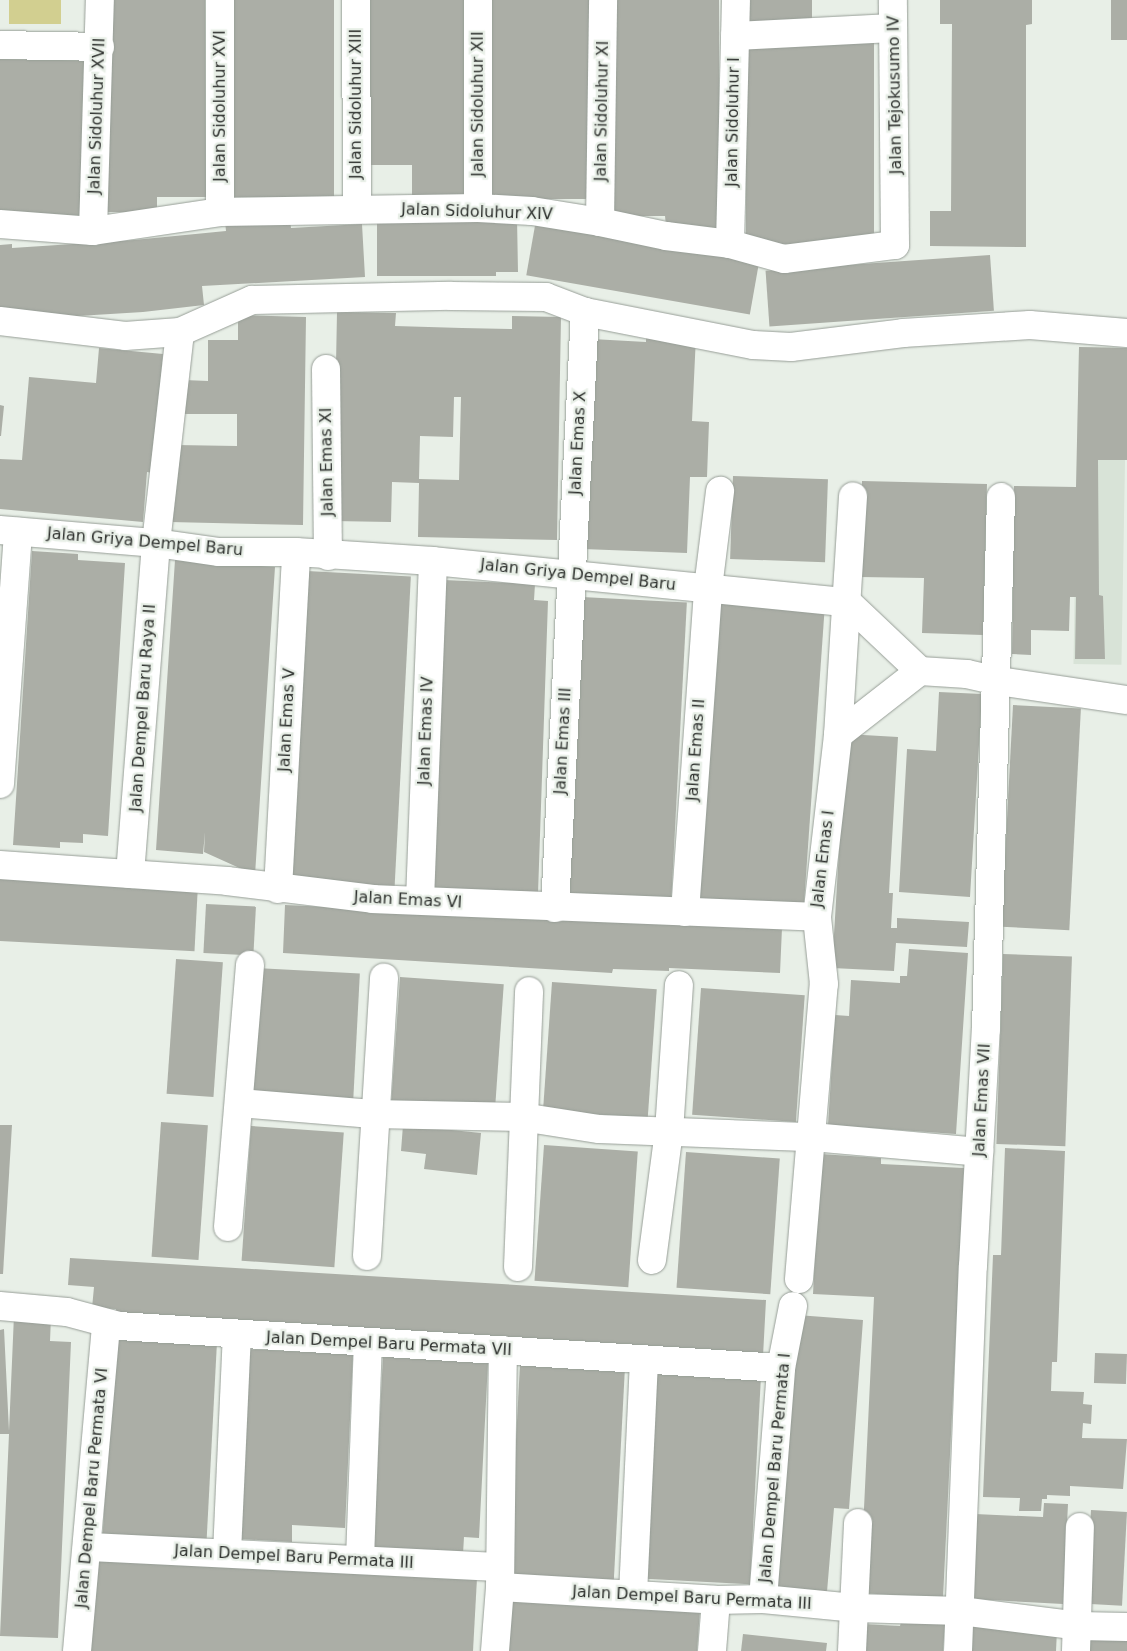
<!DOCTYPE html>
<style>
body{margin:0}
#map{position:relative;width:1127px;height:1651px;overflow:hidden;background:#e8efe7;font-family:"DejaVu Sans",sans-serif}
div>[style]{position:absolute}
.built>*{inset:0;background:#d8e3d7;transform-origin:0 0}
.green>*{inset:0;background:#d2cf90;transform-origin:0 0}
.building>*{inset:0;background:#abaea6;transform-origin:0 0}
.roads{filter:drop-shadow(0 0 1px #979e97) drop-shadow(0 0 1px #979e97)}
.minor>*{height:28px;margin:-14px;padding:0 14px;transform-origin:14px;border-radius:14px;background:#fff}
span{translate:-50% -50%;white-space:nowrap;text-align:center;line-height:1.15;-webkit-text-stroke:4.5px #e8efe7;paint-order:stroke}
.street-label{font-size:16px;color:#2f322f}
</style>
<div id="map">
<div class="built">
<div style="left:1079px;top:347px;width:48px;height:317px;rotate:1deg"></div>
</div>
<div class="green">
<div style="left:9px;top:0;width:52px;height:24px"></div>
</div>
<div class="building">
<div style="clip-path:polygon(107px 0,205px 0,206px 197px,157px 197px,157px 212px,107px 212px)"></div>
<div style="left:232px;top:0;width:102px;height:197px"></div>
<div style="clip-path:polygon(359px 0,465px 0,465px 200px,412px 200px,412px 165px,359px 165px)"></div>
<div style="left:484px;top:0;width:106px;height:199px"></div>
<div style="clip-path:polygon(613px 0,719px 0,719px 229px,666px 226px,665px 216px,613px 216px)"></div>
<div style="left:746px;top:0;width:66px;height:24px"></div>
<div style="clip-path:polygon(940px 0,1032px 0,1032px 24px,1026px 25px,1026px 247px,930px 246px,930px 211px,951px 211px,952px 24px,940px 24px)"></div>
<div style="left:1111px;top:0;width:16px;height:40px"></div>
<div style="left:746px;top:43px;width:128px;height:201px"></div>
<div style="left:0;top:59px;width:87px;height:157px;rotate:1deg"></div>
<div style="clip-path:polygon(377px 214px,517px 218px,518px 272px,496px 272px,496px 276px,377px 276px)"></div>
<div style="clip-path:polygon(290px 218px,291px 228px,362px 224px,365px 277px,202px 286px,204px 305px,143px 312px,45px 318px,0 308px,0 245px,12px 244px,12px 248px,134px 240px,226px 231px,225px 221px)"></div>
<div style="left:536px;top:220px;width:227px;height:56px;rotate:10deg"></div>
<div style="left:990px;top:255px;width:56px;height:225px;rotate:86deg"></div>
<div style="clip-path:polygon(evenodd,337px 312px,396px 313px,395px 326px,462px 328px,512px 329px,512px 316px,561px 317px,557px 540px,418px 537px,419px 483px,392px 482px,391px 522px,333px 521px,337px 312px,454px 397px,461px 397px,459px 480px,419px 479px,420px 436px,453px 437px,454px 397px)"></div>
<div style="clip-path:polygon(238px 315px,306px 317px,303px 525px,170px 522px,176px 445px,237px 446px,237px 414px,183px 414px,184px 380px,208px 381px,208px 340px,238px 340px)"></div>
<div style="clip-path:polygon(646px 334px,696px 336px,692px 421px,709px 422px,707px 477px,690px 477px,687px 553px,583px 549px,592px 339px,646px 342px)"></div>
<div style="clip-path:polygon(1079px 347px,1127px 348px,1127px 460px,1098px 460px,1099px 595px,1103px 596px,1105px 659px,1075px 659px,1076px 597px,1070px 597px,1069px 631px,1031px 630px,1031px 655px,1012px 654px,1014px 486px,1076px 487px)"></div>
<div style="clip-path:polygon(99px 348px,163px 354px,153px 473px,147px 472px,143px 522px,0 509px,0 459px,22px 460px,29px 377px,96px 383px)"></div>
<div style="clip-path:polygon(0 405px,4px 406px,1px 436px,0 436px)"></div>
<div style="left:733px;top:476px;width:95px;height:83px;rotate:2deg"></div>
<div style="clip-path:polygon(862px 481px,987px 484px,983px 635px,922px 633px,924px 578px,860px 577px)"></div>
<div style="clip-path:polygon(32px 551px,78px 554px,78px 560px,125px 563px,108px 836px,83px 834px,83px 843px,60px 842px,60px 848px,13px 845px)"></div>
<div style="clip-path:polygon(175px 560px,275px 567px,255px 875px,204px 852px,205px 832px,203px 854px,156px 850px)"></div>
<div style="left:307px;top:571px;width:104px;height:311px;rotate:3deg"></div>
<div style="clip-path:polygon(444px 580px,535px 584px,534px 600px,548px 601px,538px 894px,433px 891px)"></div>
<div style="left:582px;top:597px;width:105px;height:300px;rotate:3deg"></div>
<div style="left:720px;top:600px;width:105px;height:302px;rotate:4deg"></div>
<div style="clip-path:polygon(939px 692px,982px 694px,970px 897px,899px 892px,907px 749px,936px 751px)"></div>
<div style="left:1013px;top:705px;width:68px;height:222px;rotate:3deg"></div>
<div style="clip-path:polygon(846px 734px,898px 737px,889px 893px,893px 893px,891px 928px,897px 928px,897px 918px,969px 922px,967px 947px,896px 943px,894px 971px,832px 968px)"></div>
<div style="left:0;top:879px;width:198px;height:62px;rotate:3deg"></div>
<div style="left:206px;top:904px;width:50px;height:49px;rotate:3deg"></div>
<div style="clip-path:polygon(285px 905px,782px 928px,780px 973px,669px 968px,669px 971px,613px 969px,612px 973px,283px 953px)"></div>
<div style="clip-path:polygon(909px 949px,968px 953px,956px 1134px,828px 1125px,835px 1015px,849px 1016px,851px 980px,900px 983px,900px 976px,907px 976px)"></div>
<div style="left:1003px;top:954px;width:69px;height:190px;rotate:2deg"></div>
<div style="left:176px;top:959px;width:47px;height:135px;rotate:4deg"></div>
<div style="left:256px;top:968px;width:104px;height:127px;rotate:3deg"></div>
<div style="left:400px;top:977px;width:104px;height:124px;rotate:4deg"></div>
<div style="left:552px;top:982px;width:105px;height:129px;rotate:4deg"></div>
<div style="left:701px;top:988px;width:104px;height:127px;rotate:4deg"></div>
<div style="left:161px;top:1122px;width:47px;height:135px;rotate:4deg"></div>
<div style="clip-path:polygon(0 1125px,12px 1125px,3px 1274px,0 1274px)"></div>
<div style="clip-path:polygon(403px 1125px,481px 1133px,477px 1175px,424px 1169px,426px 1154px,401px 1151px)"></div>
<div style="left:251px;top:1126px;width:93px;height:135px;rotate:4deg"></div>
<div style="left:544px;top:1145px;width:94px;height:136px;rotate:4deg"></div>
<div style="clip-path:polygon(1005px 1148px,1065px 1151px,1057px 1362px,1052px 1362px,1051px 1391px,1084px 1392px,1083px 1404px,1092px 1405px,1091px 1424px,1083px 1423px,1082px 1438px,1127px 1439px,1123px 1489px,1070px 1486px,1070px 1496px,1047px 1495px,1047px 1499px,1042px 1499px,1041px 1511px,1019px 1511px,1020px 1498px,983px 1497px,993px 1255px,1001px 1255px)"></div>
<div style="left:686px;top:1152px;width:94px;height:136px;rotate:4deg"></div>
<div style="clip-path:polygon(820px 1154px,881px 1158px,881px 1164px,964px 1168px,943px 1598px,860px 1593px,874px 1297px,813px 1294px)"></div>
<div style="clip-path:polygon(70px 1258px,766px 1300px,763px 1356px,115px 1318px,116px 1309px,92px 1308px,94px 1287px,68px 1285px)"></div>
<div style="clip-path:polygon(14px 1315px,51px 1317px,50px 1341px,71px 1342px,58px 1638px,0 1636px,9px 1434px,0 1434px,0 1330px,4px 1329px,9px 1431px)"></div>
<div style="clip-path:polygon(797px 1315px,863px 1320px,849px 1509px,834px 1508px,827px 1592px,777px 1588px)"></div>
<div style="left:113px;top:1339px;width:104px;height:195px;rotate:3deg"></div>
<div style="clip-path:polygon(248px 1349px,353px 1354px,345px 1528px,292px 1525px,292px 1542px,239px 1539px)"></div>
<div style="left:1095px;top:1353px;width:32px;height:30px;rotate:2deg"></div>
<div style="clip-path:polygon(383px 1356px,488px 1362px,479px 1538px,464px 1537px,463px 1554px,373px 1548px)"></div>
<div style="left:520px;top:1364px;width:105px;height:214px;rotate:3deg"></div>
<div style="left:656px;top:1373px;width:105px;height:206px;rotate:3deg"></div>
<div style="clip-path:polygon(1044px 1503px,1068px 1504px,1063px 1604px,971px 1599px,975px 1514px,1043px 1517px)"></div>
<div style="left:1091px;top:1510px;width:36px;height:94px;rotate:3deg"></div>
<div style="clip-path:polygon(95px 1558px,477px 1578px,473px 1651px,90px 1651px)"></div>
<div style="clip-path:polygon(506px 1601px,700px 1610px,697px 1651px,504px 1651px)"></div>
<div style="clip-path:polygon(901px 1622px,945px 1624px,943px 1651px,861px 1651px,863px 1624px,900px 1626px)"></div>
<div style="clip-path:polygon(972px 1624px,1057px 1630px,1056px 1651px,970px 1651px)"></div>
<div style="clip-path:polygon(743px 1634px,827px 1643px,826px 1651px,741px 1651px)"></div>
<div style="left:1084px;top:1636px;width:43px;height:15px"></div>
</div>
<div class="roads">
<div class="minor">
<div style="left:220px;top:0;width:212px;rotate:90deg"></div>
<div style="left:356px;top:0;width:208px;rotate:89.7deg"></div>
<div style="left:735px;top:36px;width:158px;rotate:-2.9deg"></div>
<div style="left:0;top:45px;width:100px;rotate:1.1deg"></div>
<div style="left:478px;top:208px;width:208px;rotate:-90deg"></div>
<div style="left:600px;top:222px;width:222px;rotate:-89.2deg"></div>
<div style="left:0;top:224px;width:93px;rotate:4.3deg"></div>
<div style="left:93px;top:231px;width:128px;rotate:-8.5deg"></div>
<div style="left:220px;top:212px;width:258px;rotate:-0.9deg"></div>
<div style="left:478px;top:208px;width:54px;rotate:3.2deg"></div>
<div style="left:532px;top:211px;width:69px;rotate:9.2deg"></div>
<div style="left:600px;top:222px;width:67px;rotate:12deg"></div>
<div style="left:666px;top:236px;width:64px;rotate:7.1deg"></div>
<div style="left:730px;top:244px;width:56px;rotate:15.5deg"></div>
<div style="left:784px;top:259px;width:112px;rotate:-7.2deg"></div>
<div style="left:895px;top:245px;width:245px;rotate:-90.5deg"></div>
<div style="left:93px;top:231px;width:231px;rotate:-88.3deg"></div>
<div style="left:730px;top:244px;width:244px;rotate:-88.6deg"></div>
<div style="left:0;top:321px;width:126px;rotate:6.8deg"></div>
<div style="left:125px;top:336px;width:55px;rotate:-4.2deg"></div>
<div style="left:180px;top:332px;width:79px;rotate:-24deg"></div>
<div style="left:252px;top:300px;width:199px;rotate:-1.2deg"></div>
<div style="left:451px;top:296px;width:95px;rotate:0.6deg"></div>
<div style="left:546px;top:297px;width:42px;rotate:21deg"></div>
<div style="left:585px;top:312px;width:171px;rotate:11.1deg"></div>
<div style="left:753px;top:345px;width:38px;rotate:3deg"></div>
<div style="left:791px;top:347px;width:113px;rotate:-7.1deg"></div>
<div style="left:903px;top:333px;width:127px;rotate:-3.6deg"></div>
<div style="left:1030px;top:325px;width:97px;rotate:4.7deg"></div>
<div style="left:326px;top:369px;width:187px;rotate:89.4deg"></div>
<div style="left:0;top:530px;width:157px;rotate:4.8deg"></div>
<div style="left:156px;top:543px;width:64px;rotate:8.1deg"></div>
<div style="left:219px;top:552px;width:77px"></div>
<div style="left:296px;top:552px;width:137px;rotate:3.8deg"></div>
<div style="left:433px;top:561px;width:416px;rotate:5.7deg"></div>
<div style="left:847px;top:602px;width:100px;rotate:43.4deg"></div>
<div style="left:920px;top:671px;width:47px;rotate:3.7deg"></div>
<div style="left:967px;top:674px;width:32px;rotate:13deg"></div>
<div style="left:998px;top:681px;width:130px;rotate:8.4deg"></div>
<div style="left:838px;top:735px;width:104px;rotate:-38deg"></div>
<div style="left:0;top:784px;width:253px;rotate:-85.9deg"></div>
<div style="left:0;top:865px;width:228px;rotate:4deg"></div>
<div style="left:227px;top:881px;width:147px;rotate:7deg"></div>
<div style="left:373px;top:899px;width:444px;rotate:2.3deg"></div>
<div style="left:130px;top:874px;width:332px;rotate:-85.5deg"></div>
<div style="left:156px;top:543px;width:212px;rotate:-83.5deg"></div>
<div style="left:278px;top:889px;width:337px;rotate:-86.9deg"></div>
<div style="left:420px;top:900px;width:339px;rotate:-87.8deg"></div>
<div style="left:555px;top:908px;width:597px;rotate:-87.12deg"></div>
<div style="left:685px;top:912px;width:325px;rotate:-85.9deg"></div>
<div style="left:708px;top:588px;width:98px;rotate:-82.9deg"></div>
<div style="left:239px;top:1103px;width:134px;rotate:4.7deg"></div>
<div style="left:373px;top:1114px;width:149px;rotate:1.2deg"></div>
<div style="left:522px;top:1117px;width:78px;rotate:8.9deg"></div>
<div style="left:599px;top:1129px;width:213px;rotate:2.2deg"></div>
<div style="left:812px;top:1137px;width:168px;rotate:5.1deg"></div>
<div style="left:228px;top:1227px;width:263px;rotate:-85.2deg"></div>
<div style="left:367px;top:1256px;width:279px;rotate:-86.5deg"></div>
<div style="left:652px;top:1260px;width:130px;rotate:-82.5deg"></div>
<div style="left:669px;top:1131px;width:146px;rotate:-86.1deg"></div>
<div style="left:518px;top:1267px;width:276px;rotate:-87.7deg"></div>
<div style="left:799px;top:1279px;width:296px;rotate:-85.2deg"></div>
<div style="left:824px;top:984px;width:67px;rotate:-96deg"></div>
<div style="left:817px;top:917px;width:183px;rotate:-83.4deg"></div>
<div style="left:838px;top:735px;width:239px;rotate:-86.4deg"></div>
<div style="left:0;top:1306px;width:67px;rotate:5.1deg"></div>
<div style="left:67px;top:1312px;width:54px;rotate:15.1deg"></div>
<div style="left:119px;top:1326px;width:663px;rotate:3.63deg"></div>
<div style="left:89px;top:1547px;width:410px;rotate:2.8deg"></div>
<div style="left:227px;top:1553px;width:218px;rotate:-87.4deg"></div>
<div style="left:360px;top:1559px;width:216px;rotate:-87.9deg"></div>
<div style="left:500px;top:1587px;width:216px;rotate:3.4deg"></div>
<div style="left:716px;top:1600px;width:47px;rotate:-1.2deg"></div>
<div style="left:763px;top:1599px;width:91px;rotate:5.6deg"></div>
<div style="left:854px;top:1608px;width:107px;rotate:1.6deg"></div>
<div style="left:961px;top:1611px;width:119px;rotate:7.2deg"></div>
<div style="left:1079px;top:1626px;width:48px;rotate:1.2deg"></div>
<div style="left:633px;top:1594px;width:234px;rotate:-87.3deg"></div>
<div style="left:763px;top:1599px;width:232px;rotate:-85.5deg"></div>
<div style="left:781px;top:1368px;width:63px;rotate:-79deg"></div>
<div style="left:77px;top:1651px;width:327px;rotate:-84.9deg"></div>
<div style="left:495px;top:1651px;width:64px;rotate:-85.5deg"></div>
<div style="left:500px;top:1587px;width:237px;rotate:-89.3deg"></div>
<div style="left:712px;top:1651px;width:51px;rotate:-85.5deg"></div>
<div style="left:852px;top:1651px;width:128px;rotate:-87.3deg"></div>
<div style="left:958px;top:1651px;width:385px;rotate:-87.8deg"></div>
<div style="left:973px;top:1266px;width:237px;rotate:-86.9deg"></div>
<div style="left:986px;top:1029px;width:532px;rotate:-88.38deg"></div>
<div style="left:1076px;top:1651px;width:124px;rotate:-88.2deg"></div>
</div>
</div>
<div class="street-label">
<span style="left:895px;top:95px;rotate:-91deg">Jalan Tejokusumo IV</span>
<span style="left:356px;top:104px;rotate:-90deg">Jalan Sidoluhur XIII</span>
<span style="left:478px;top:104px;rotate:-90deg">Jalan Sidoluhur XII</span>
<span style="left:220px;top:106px;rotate:-90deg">Jalan Sidoluhur XVI</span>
<span style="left:602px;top:111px;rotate:-89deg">Jalan Sidoluhur XI</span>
<span style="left:97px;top:116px;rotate:-88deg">Jalan Sidoluhur XVII</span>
<span style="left:733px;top:122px;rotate:-89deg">Jalan Sidoluhur I</span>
<span style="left:477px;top:212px;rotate:2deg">Jalan Sidoluhur XIV</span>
<span style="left:578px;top:443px;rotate:-87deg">Jalan Emas X</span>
<span style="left:327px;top:462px;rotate:-91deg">Jalan Emas XI</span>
<span style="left:145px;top:542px;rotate:5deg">Jalan Griya Dempel Baru</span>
<span style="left:578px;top:575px;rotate:6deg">Jalan Griya Dempel Baru</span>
<span style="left:143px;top:708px;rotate:-86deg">Jalan Dempel Baru Raya II</span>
<span style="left:287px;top:720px;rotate:-87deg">Jalan Emas V</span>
<span style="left:426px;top:731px;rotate:-88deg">Jalan Emas IV</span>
<span style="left:563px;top:741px;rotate:-87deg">Jalan Emas III</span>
<span style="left:696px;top:750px;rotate:-86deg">Jalan Emas II</span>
<span style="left:823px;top:859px;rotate:-83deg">Jalan Emas I</span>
<span style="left:408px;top:900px;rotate:3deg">Jalan Emas VI</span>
<span style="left:982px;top:1100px;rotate:-87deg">Jalan Emas VII</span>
<span style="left:389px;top:1344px;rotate:3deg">Jalan Dempel Baru Permata VII</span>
<span style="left:775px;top:1468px;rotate:-85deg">Jalan Dempel Baru Permata I</span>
<span style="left:92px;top:1488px;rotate:-85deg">Jalan Dempel Baru Permata VI</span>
<span style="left:294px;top:1557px;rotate:3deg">Jalan Dempel Baru Permata III</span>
<span style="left:692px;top:1598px;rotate:3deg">Jalan Dempel Baru Permata III</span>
</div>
</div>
